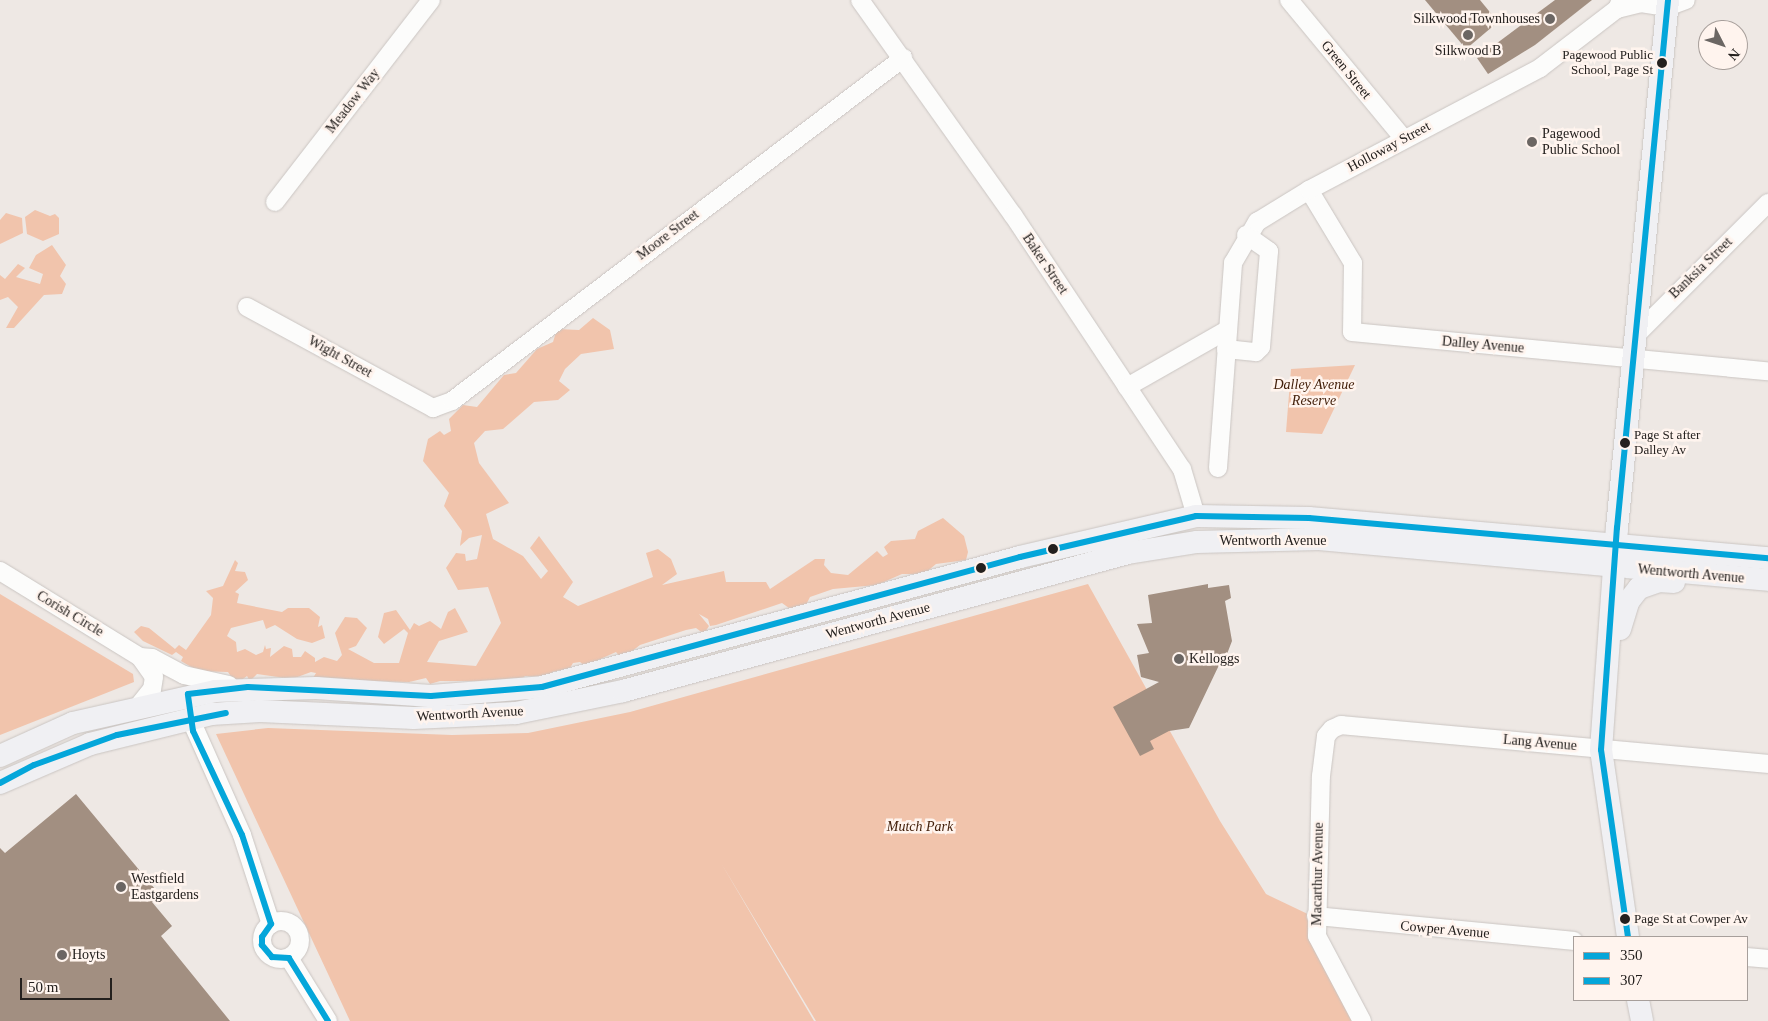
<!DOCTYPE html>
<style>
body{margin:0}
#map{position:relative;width:1768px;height:1021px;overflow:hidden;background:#eee8e4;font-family:"Times New Roman",serif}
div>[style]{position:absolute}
.green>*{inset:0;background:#f1c4ac}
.building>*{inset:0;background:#a28f81}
.roads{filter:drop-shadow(0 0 1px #cac5c2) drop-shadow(0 0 1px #cac5c2)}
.minor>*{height:18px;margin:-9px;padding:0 9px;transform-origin:9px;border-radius:9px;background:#fcfcfb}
.minor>.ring{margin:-9px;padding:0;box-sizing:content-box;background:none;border:18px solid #fcfcfb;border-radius:50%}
.major>*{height:22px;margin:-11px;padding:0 11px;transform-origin:11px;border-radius:11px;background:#f0f0f3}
.bus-1>*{height:6px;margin:-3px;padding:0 3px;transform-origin:3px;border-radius:3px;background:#04a6da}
.bus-2>*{height:6px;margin:-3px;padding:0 3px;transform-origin:3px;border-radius:3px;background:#04a6da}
.dots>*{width:14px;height:14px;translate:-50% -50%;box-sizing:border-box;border:2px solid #fff4ee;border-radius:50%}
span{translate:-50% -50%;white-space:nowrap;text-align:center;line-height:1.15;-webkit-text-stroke:5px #fff4ee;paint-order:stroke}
.bus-label{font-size:13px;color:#24201e}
.right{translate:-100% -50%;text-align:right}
.left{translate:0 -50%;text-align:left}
.poi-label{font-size:14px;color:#24201e}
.street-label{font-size:14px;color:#24201e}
.park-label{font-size:14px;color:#43200b;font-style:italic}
.legend{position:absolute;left:1573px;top:936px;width:175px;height:65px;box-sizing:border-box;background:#fff4ee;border:1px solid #a79f9b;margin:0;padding:6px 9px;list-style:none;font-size:15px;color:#24201e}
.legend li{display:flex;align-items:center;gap:10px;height:25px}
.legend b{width:25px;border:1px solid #a79f9b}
.north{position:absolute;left:1698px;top:20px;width:50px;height:50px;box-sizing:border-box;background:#fff4ee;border:1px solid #a79f9b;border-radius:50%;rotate:131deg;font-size:14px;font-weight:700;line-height:20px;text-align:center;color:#24201e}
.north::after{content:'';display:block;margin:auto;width:18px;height:22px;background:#6b6663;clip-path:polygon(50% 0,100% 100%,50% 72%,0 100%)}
.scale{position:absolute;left:20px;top:978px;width:92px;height:22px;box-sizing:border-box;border:2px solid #24201e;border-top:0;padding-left:6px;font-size:15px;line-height:18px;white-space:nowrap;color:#24201e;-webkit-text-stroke:4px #fff4ee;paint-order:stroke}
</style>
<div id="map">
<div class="green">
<div style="clip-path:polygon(35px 210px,50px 216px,55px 214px,59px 218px,59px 234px,43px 241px,27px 234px,25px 217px)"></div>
<div style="clip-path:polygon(6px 213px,22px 218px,23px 233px,0 244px,0 220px)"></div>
<div style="clip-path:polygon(52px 245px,66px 265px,60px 276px,66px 284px,62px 294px,44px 295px,14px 328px,6px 328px,18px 307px,8px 297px,0 300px,0 275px,5px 279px,18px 264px,25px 268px,16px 277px,40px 284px,43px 274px,29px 268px,36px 255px)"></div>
<div style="clip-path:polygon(593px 318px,610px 330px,614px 349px,581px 354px,565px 369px,559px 381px,570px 390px,558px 400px,534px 402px,503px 429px,485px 431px,474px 443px,479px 463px,509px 503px,486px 514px,493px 539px,523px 556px,541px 579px,548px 571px,530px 548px,539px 536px,573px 582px,563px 597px,578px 606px,653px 577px,646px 553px,658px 549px,671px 559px,677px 574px,662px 585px,724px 571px,726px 582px,766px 582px,770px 589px,815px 559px,825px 559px,824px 565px,831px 573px,848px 575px,877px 551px,883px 557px,888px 554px,884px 547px,891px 541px,915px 539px,918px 531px,943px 518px,964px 536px,968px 552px,966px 560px,936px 564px,924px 574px,902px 574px,877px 585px,833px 589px,810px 597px,806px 605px,793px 611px,782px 603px,716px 625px,710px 626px,708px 619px,699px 614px,709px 626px,704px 634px,696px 628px,686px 630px,640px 645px,622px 659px,616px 652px,585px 666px,580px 662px,573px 663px,570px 668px,552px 672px,551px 678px,525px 676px,520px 681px,440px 681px,430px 684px,426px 678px,409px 682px,362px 681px,313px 678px,316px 673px,311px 672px,292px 679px,257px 674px,250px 681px,247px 676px,236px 684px,228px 672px,198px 671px,181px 661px,183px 657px,176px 652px,172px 655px,143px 641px,134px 632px,141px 626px,149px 628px,175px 649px,179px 645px,186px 650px,211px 615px,213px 598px,206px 591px,223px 586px,235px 560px,238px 563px,235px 571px,245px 572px,248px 580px,235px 592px,239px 594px,237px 603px,282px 612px,288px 608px,309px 608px,320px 617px,318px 627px,322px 625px,325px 638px,312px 643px,297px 639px,275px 625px,266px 629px,263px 620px,231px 628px,227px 636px,236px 642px,237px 652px,245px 649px,256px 655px,263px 652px,265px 645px,266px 649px,271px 648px,270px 657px,284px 646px,292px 649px,293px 657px,301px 657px,305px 651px,315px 658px,315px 662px,324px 657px,337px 661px,342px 655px,335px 633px,345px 617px,357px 618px,367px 628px,356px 646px,348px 649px,374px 663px,399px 663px,408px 633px,404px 629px,384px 644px,378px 637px,384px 613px,396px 610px,410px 630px,414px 623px,419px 626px,430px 621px,441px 629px,448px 612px,455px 608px,468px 632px,439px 641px,427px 662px,476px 666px,501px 623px,488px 587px,458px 590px,446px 568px,456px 553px,465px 554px,466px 561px,477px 559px,482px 535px,469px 538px,460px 546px,462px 531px,444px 506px,449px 493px,423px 461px,428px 439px,440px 431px,444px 435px,451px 431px,449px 419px,463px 405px,477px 407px,504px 375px,516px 373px,537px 349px,553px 342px,557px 329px,579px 330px)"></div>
<div style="clip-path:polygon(1355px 365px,1322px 434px,1286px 432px,1291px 369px)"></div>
<div style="clip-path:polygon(1088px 584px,1220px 821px,1266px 894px,1314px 917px,1362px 1021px,816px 1021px,721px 863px,814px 1021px,350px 1021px,216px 734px,268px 728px,452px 735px,528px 733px,630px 712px)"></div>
<div style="clip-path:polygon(0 594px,133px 674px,134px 682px,0 735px)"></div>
</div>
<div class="building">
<div style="clip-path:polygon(1425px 0,1480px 0,1498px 22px,1466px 49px)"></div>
<div style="clip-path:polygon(1555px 0,1592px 0,1535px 45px,1488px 74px,1477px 58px)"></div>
<div style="clip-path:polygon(1208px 584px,1208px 588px,1229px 585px,1231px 598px,1225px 601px,1232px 641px,1227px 654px,1220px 654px,1220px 663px,1189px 728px,1169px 731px,1150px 741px,1154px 749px,1140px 756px,1113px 707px,1159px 682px,1141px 677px,1137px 655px,1149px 653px,1137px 624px,1152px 623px,1148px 595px)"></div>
<div style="clip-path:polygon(76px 794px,160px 895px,152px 902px,172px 926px,161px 936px,230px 1021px,0 1021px,0 848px,5px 853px)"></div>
</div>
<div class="roads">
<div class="minor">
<div style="left:860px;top:0;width:264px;rotate:54.6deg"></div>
<div style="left:1013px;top:215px;width:305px;rotate:56.4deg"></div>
<div style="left:1182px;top:469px;width:49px;rotate:73.4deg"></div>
<div style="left:1289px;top:0;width:180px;rotate:50.4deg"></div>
<div style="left:1617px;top:9px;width:25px;rotate:-14deg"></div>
<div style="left:1641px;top:3px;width:26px;rotate:9deg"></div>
<div style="left:1667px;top:7px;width:20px;rotate:-20deg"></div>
<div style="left:1309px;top:190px;width:85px;rotate:58.9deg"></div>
<div style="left:1353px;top:263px;width:69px;rotate:90.8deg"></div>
<div style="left:1352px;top:332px;width:418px;rotate:5.4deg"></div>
<div style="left:275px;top:202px;width:255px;rotate:-52.3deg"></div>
<div style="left:247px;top:307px;width:212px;rotate:28.5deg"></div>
<div style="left:433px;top:408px;width:20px;rotate:-20deg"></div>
<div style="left:452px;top:401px;width:567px;rotate:-37.25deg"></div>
<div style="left:1636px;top:335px;width:187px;rotate:-45deg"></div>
<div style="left:1226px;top:349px;width:30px;rotate:6deg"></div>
<div style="left:1256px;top:352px;width:7px;rotate:-45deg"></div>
<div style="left:1261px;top:347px;width:96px;rotate:-85.2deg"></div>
<div style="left:1269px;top:251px;width:28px;rotate:-145deg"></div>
<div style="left:1127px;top:387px;width:115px;rotate:-29.7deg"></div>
<div style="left:1218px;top:468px;width:206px;rotate:-85.8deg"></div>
<div style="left:1233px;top:263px;width:48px;rotate:-59.7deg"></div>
<div style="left:1257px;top:222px;width:61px;rotate:-31.6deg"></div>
<div style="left:1309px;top:190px;width:261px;rotate:-27.8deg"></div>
<div style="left:1540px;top:68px;width:97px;rotate:-37.5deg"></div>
<div style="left:1617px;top:9px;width:10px;rotate:-66deg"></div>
<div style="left:0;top:571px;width:164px;rotate:31.6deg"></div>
<div style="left:140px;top:657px;width:24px;rotate:55deg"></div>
<div style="left:154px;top:677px;width:12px;rotate:99deg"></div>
<div style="left:152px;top:689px;width:21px;rotate:129deg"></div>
<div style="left:140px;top:657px;width:12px;rotate:5deg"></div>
<div style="left:152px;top:658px;width:36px;rotate:28deg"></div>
<div style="left:184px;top:675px;width:46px;rotate:12.5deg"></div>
<div style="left:190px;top:718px;width:128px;rotate:66deg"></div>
<div style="left:242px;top:835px;width:94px;rotate:72deg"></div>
<div style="left:1316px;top:916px;width:259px;rotate:5.5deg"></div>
<div class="ring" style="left:262px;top:921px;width:20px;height:20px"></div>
<div style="left:1747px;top:957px;width:21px;rotate:5deg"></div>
<div style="left:289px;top:958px;width:74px;rotate:58.2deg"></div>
<div style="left:1362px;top:1021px;width:96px;rotate:-117.9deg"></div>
<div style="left:1317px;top:936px;width:160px;rotate:-88.6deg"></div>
<div style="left:1321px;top:776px;width:40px;rotate:-82.9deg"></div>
<div style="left:1326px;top:736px;width:9px;rotate:-49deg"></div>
<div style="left:1332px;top:729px;width:10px;rotate:-24deg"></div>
<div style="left:1341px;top:725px;width:429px;rotate:5.2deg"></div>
</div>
<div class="major">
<div style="left:1620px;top:629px;width:28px;rotate:-73deg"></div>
<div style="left:1628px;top:602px;width:18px;rotate:-52deg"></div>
<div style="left:1639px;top:588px;width:21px;rotate:-19deg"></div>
<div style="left:1659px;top:581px;width:15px;rotate:4deg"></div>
<div style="left:0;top:756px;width:80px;rotate:-24.3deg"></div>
<div style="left:73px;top:723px;width:146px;rotate:-12.7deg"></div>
<div style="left:215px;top:691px;width:101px;rotate:-1.7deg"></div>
<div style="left:316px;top:688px;width:115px;rotate:4deg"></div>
<div style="left:431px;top:696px;width:111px;rotate:-4.6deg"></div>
<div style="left:542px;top:687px;width:495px;rotate:-15.2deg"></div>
<div style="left:1020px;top:557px;width:181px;rotate:-13.1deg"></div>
<div style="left:1196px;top:516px;width:113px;rotate:1deg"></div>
<div style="left:1309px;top:518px;width:461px;rotate:5deg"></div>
<div style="left:0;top:783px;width:98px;rotate:-23.4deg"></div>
<div style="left:90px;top:744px;width:125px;rotate:-13.9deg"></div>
<div style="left:211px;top:714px;width:49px;rotate:-3.5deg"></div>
<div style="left:260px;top:711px;width:154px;rotate:2.6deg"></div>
<div style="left:414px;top:718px;width:102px;rotate:-2.8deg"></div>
<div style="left:516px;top:713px;width:109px;rotate:-11.6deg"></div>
<div style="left:623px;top:691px;width:524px;rotate:-15.28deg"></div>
<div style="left:1128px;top:553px;width:70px;rotate:-9.1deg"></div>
<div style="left:1197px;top:542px;width:122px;rotate:-1.4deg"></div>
<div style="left:1319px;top:539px;width:451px;rotate:5.2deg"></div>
<div style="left:1628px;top:937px;width:189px;rotate:-98.2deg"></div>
<div style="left:1601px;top:750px;width:223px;rotate:-85.9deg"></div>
<div style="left:1617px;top:528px;width:530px;rotate:-84.48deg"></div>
<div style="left:1638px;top:1000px;width:21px;rotate:79deg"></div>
</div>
</div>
<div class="bus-1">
<div style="left:0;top:783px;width:38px;rotate:-28deg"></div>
<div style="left:34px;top:765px;width:88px;rotate:-19.9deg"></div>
<div style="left:117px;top:735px;width:111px;rotate:-11.4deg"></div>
<div style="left:328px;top:1021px;width:74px;rotate:-121.8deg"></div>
<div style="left:289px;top:958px;width:17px;rotate:-177deg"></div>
<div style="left:272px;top:957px;width:16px;rotate:-130deg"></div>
<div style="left:262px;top:945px;width:8px;rotate:-90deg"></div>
<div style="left:262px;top:937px;width:16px;rotate:-55deg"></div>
<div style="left:271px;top:924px;width:94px;rotate:-108deg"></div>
<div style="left:242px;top:835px;width:115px;rotate:-115.2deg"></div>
<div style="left:193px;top:731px;width:37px;rotate:-98deg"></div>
<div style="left:188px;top:694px;width:60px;rotate:-6.7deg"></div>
<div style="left:248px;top:687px;width:183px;rotate:2.8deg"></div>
<div style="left:431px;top:696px;width:111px;rotate:-4.6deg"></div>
<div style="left:542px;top:687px;width:495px;rotate:-15.2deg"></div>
<div style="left:1020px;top:557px;width:181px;rotate:-13.1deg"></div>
<div style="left:1196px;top:516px;width:113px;rotate:1deg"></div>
<div style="left:1309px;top:518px;width:461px;rotate:5deg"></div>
</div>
<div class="bus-2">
<div style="left:1628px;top:937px;width:189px;rotate:-98.2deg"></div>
<div style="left:1601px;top:750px;width:223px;rotate:-85.9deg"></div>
<div style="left:1617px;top:528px;width:530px;rotate:-84.48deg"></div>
</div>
<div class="dots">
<div style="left:1550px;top:19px;background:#6b6663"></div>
<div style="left:1468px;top:35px;background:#6b6663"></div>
<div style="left:1662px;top:63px;background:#24201e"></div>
<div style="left:1532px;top:142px;background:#6b6663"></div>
<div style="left:1625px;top:443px;background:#24201e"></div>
<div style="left:1053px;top:549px;background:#24201e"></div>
<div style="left:981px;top:568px;background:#24201e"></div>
<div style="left:1179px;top:659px;background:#6b6663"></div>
<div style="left:121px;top:887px;background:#6b6663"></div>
<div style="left:1625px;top:919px;background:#24201e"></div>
<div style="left:62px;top:955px;background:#6b6663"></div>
</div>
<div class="bus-label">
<span class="right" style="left:1653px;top:63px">Pagewood Public<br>School, Page St</span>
<span class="left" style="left:1634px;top:443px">Page St after<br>Dalley Av</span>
<span class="left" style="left:1634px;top:919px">Page St at Cowper Av</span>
</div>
<div class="poi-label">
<span class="right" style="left:1540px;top:19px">Silkwood Townhouses</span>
<span style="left:1468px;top:51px">Silkwood B</span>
<span class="left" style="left:1542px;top:142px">Pagewood<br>Public School</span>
<span class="left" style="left:1189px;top:659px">Kelloggs</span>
<span class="left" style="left:131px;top:887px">Westfield<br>Eastgardens</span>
<span class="left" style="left:72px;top:955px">Hoyts</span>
</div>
<div class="street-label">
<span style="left:1346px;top:70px;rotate:51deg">Green Street</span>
<span style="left:353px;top:101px;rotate:-52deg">Meadow Way</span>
<span style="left:1389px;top:147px;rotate:-28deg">Holloway Street</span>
<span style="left:668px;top:235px;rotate:-37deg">Moore Street</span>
<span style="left:1045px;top:264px;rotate:56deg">Baker Street</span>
<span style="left:1701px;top:268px;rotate:-44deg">Banksia Street</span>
<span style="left:1483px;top:345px;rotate:5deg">Dalley Avenue</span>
<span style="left:340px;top:357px;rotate:29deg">Wight Street</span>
<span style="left:1273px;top:541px">Wentworth Avenue</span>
<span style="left:1691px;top:574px;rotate:5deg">Wentworth Avenue</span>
<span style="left:70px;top:614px;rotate:31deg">Corish Circle</span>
<span style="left:878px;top:621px;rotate:-15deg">Wentworth Avenue</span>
<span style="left:470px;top:714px;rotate:-3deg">Wentworth Avenue</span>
<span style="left:1540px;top:743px;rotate:5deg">Lang Avenue</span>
<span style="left:1318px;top:874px;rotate:-89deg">Macarthur Avenue</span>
<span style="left:1445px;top:930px;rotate:5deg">Cowper Avenue</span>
</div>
<div class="park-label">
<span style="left:1314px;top:393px">Dalley Avenue<br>Reserve</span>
<span style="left:920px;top:827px">Mutch Park</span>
</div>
<ul class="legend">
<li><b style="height:6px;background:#04a6da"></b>350</li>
<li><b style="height:6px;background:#04a6da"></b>307</li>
</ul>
<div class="north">N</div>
<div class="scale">50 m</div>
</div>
